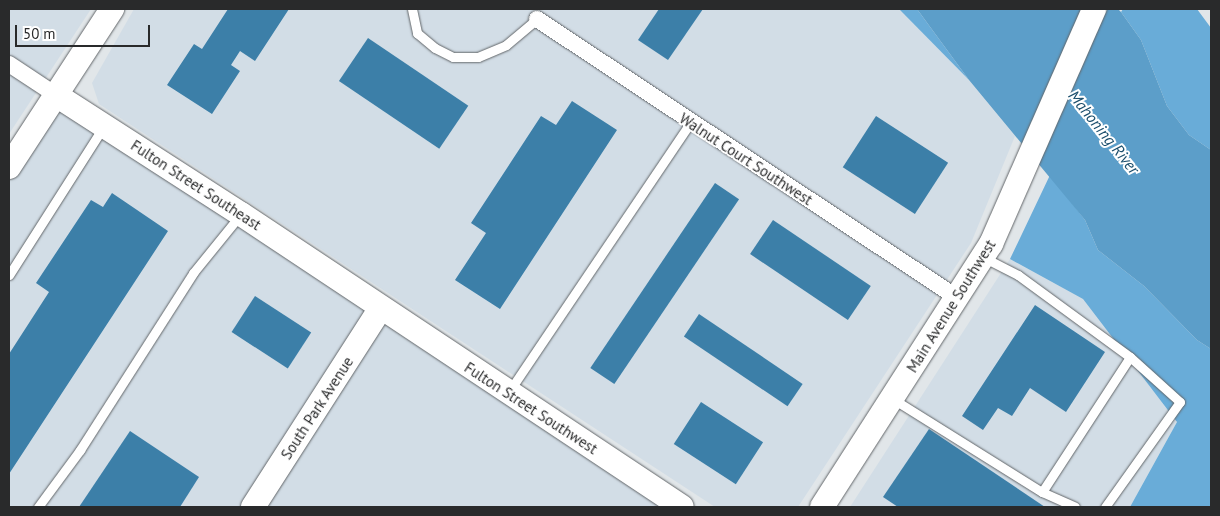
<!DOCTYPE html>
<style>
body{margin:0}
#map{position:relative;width:1220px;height:516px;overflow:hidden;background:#e1e6e9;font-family:"PT Sans",sans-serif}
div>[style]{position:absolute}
.built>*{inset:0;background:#d2dde6}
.forest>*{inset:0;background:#69acd8}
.water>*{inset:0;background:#5c9ec9}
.building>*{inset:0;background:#3c7fa8;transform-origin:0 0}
.roads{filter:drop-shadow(0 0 1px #626669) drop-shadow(0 0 1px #626669)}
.lane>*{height:9px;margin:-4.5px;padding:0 4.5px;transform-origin:4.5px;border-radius:4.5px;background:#fff}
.street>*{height:16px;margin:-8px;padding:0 8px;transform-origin:8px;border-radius:8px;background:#fff}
.secondary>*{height:24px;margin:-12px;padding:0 12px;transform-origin:12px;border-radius:12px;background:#fff}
span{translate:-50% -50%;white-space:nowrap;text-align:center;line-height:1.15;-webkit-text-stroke:4px #fff;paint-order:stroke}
.street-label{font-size:15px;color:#292a2b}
.water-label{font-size:16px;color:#1c4f6d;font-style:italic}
.frame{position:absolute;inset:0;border:10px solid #292a2b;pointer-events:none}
.scale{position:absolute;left:15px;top:25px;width:135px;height:22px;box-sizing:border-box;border:2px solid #292a2b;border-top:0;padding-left:6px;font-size:15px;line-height:18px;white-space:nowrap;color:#292a2b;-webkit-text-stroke:4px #fff;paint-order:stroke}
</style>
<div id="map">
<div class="built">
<div style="clip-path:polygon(9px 9px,91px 9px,9px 134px)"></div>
<div style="clip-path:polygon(134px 9px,899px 9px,969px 80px,1015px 136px,971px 243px,798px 507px,715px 507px,99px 104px,92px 83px)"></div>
<div style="clip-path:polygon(56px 95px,682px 507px,9px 507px,9px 167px)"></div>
<div style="clip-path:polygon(1010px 259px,1083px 299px,1177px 422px,1130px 507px,850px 507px)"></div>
</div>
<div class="forest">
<div style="clip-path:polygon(899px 9px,917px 9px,969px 80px)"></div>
<div style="clip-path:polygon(1123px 9px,1197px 9px,1211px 28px,1211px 150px,1189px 135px,1167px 106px,1141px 40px,1121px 12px)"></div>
<div style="clip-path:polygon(1050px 175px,1085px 220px,1098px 250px,1144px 286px,1197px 340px,1211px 349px,1211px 507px,1130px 507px,1177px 422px,1083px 299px,1010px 259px)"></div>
</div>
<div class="water">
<div style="clip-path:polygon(917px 9px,1118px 9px,1121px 12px,1141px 40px,1167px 106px,1189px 135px,1211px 150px,1211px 349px,1197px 340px,1144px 286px,1098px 250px,1085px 220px,969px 80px)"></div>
</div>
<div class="building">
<div style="clip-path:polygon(228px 9px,289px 9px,255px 61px,240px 51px,231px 65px,240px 71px,212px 114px,167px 85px,194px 44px,202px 49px)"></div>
<div style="clip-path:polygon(659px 9px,703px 9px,668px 60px,638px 40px)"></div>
<div style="left:368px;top:38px;width:121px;height:52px;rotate:34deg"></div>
<div style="clip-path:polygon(572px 101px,617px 130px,500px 309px,455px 280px,486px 233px,471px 223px,541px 116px,556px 125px)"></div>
<div style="left:876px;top:116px;width:86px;height:61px;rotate:33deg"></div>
<div style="left:715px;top:183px;width:29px;height:223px;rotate:34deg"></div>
<div style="clip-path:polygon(112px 193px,168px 231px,9px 474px,9px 354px,49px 292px,36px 283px,91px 200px,103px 207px)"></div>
<div style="left:773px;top:220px;width:118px;height:41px;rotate:34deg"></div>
<div style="left:255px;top:296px;width:67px;height:43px;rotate:33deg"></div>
<div style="clip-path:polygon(1035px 305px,1105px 352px,1066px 412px,1030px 388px,1012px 416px,998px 408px,983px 430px,962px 416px)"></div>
<div style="left:699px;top:314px;width:125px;height:27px;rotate:34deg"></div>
<div style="left:701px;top:402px;width:74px;height:50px;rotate:33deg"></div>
<div style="clip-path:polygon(929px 429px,1045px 507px,898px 507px,883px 497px)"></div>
<div style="clip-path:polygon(130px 431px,199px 477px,180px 507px,79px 507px)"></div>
</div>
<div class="roads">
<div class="lane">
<div style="left:412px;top:9px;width:25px;rotate:78deg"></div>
<div style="left:417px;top:33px;width:23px;rotate:40deg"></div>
<div style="left:435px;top:48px;width:20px;rotate:27deg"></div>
<div style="left:453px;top:57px;width:25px"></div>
<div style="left:478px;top:57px;width:30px;rotate:-23deg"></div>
<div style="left:506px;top:45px;width:40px;rotate:-40deg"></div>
<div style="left:9px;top:275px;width:177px;rotate:-57.5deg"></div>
<div style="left:510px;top:390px;width:323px;rotate:-56deg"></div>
<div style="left:893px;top:399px;width:176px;rotate:32deg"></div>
<div style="left:1042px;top:492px;width:161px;rotate:-56.9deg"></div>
<div style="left:1130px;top:357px;width:139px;rotate:-143.8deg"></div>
<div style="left:1018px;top:275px;width:39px;rotate:-153deg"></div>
<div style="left:1042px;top:492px;width:36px;rotate:24deg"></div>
<div style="left:38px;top:507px;width:71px;rotate:-53.6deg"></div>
<div style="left:80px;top:450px;width:210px;rotate:-57.4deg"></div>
<div style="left:193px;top:273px;width:76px;rotate:-50.9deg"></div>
<div style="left:1105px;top:507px;width:129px;rotate:-54.5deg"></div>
<div style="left:1180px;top:402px;width:67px;rotate:-138deg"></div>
</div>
<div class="street">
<div style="left:537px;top:19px;width:503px;rotate:33.56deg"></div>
<div style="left:9px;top:64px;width:56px;rotate:33.4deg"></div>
</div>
<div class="secondary">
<div style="left:56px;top:95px;width:220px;rotate:32.8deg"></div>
<div style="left:241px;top:214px;width:529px;rotate:33.6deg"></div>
<div style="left:9px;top:167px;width:189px;rotate:-56.9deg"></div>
<div style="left:253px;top:507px;width:235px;rotate:-57.3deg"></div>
<div style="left:822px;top:507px;width:313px;rotate:-57.3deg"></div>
<div style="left:991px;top:244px;width:257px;rotate:-66.3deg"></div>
</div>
</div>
<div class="street-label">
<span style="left:746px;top:159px;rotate:33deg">Walnut Court Southwest</span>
<span style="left:196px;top:185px;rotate:33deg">Fulton Street Southeast</span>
<span style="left:951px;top:306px;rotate:-58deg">Main Avenue Southwest</span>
<span style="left:317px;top:408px;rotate:-57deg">South Park Avenue</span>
<span style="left:531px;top:408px;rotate:33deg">Fulton Street Southwest</span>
</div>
<div class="water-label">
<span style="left:1104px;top:132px;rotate:51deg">Mahoning River</span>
</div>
<div class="frame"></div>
<div class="scale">50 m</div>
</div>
